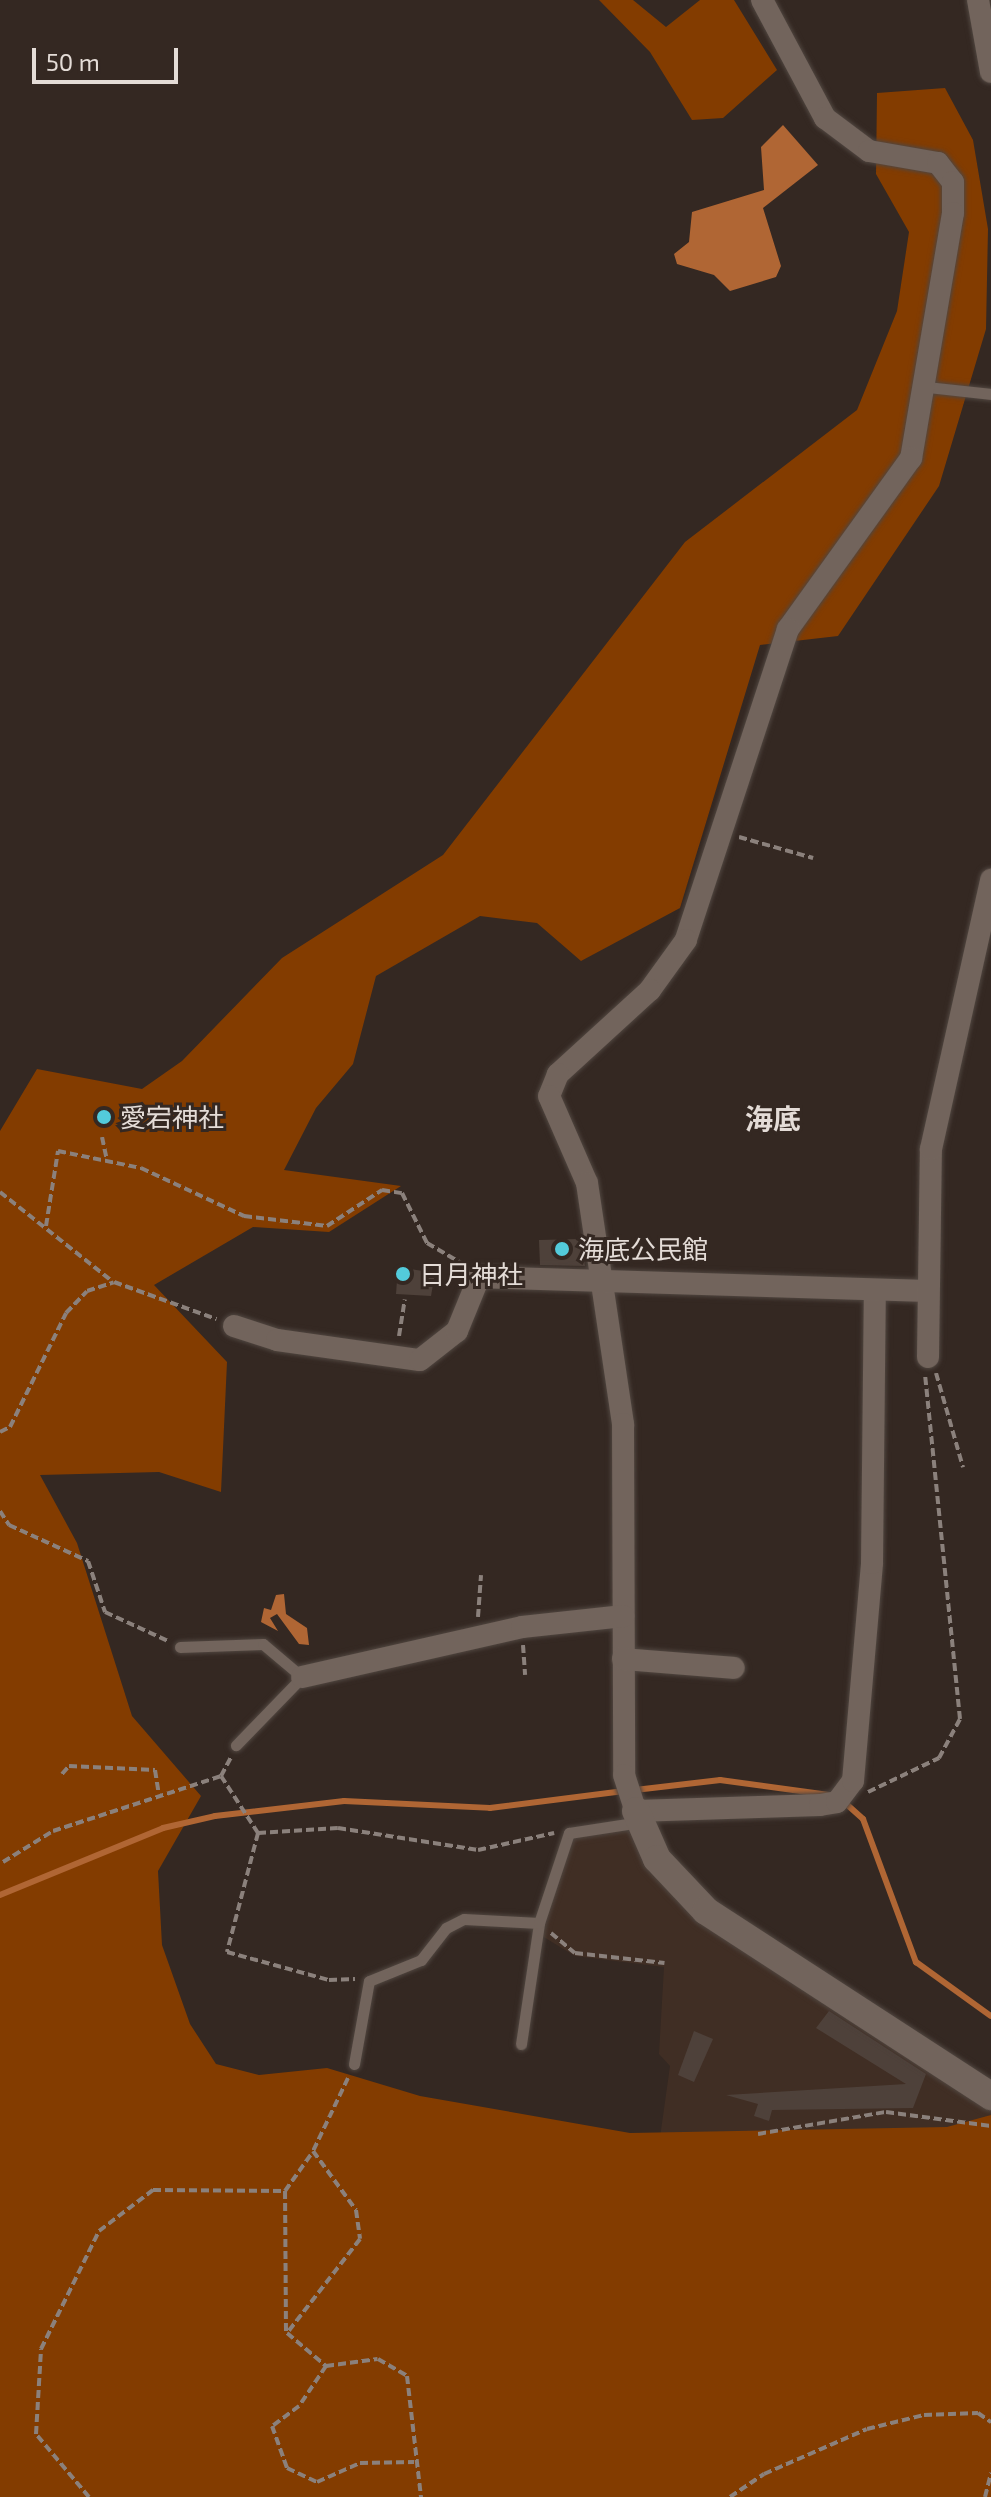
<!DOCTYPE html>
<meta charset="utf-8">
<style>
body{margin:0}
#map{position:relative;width:991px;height:2497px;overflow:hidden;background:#342822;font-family:"Exo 2","Noto Sans JP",sans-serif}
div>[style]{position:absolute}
.built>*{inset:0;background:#402e24}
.forest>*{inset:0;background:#833c00}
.water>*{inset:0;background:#b06634}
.stream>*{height:6px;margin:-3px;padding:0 3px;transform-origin:3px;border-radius:3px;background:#b06634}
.building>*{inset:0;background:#4e413a}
.path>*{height:4px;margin-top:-2px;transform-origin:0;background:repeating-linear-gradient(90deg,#8b817c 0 8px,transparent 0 12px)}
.roads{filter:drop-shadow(0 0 2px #504640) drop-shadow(0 0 2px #504640)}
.service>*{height:11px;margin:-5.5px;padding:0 5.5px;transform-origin:5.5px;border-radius:5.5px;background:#72645c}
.minor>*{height:22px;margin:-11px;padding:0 11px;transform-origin:11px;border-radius:11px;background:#72645c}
.tertiary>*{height:28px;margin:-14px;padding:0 14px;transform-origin:14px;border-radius:14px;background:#72645c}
.dots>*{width:22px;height:22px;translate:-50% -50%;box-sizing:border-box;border:4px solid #342822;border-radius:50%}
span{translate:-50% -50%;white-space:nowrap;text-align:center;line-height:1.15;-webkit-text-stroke:6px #342822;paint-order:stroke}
.poi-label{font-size:26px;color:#e4dcd7}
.left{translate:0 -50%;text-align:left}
.neighbourhood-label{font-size:28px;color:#e4dcd7;font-weight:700}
.scale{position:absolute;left:32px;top:48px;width:146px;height:36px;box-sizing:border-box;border:4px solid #e4dcd7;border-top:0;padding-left:10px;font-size:24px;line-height:28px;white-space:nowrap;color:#e4dcd7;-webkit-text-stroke:6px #342822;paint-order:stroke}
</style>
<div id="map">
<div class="built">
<div style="clip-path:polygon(630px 1827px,647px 1855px,991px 2103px,991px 2158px,657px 2159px,670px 2066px,659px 2054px,664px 1967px,575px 1956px,542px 1936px,567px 1844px,582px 1833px)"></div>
</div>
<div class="forest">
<div style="clip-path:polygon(599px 0,633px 0,666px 27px,700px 0,734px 0,777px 70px,723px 118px,692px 120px,650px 52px)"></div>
<div style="clip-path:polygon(945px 88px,973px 140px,988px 229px,986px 329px,939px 486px,838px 636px,760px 645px,680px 908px,581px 961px,537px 923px,480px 916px,376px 976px,353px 1064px,316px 1108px,284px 1170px,401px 1186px,329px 1232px,253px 1227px,154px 1285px,227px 1362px,221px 1492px,159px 1472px,40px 1475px,77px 1543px,132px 1716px,201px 1796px,158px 1871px,162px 1945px,190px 2024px,216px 2064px,259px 2075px,327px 2068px,420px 2096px,630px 2133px,947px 2127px,991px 2115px,991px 2497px,0 2497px,0 1131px,37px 1069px,142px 1089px,182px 1061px,282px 958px,443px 855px,685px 542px,857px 410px,897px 311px,909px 232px,876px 174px,877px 93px)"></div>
</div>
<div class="water">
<div style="clip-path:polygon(783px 125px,818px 165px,763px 208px,781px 266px,776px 277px,730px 291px,714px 275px,677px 264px,674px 254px,689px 242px,692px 212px,764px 190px,761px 147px)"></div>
<div style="clip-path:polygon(284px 1594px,286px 1614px,307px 1628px,309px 1645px,299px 1644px,277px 1614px,270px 1618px,278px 1631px,261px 1622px,264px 1608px,271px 1610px,276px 1595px)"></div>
</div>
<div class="stream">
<div style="left:635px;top:1790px;width:86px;rotate:-6.7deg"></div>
<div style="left:720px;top:1780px;width:110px;rotate:7.8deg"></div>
<div style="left:843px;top:1801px;width:27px;rotate:42deg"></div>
<div style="left:863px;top:1819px;width:153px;rotate:69.7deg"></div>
<div style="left:916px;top:1962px;width:92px;rotate:35.8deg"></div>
<div style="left:0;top:1895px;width:176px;rotate:-22.3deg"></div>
<div style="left:163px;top:1828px;width:53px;rotate:-13deg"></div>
<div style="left:215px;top:1816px;width:130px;rotate:-6.6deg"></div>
<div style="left:344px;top:1801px;width:146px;rotate:2.7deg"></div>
<div style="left:490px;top:1808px;width:135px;rotate:-7.2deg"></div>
</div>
<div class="building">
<div style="clip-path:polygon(581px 1239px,585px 1266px,540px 1265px,539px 1240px)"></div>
<div style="clip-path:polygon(398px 1267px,435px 1273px,431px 1296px,396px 1294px)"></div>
<div style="clip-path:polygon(829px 2011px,926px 2074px,913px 2108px,772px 2110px,769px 2121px,754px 2116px,758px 2104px,726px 2095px,906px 2084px,816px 2028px)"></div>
<div style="clip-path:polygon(694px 2031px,713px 2039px,694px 2082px,678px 2075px)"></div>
</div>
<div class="path">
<div style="left:739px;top:837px;width:77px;rotate:15.8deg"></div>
<div style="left:102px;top:1137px;width:25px;rotate:78deg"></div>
<div style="left:0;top:1192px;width:144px;rotate:38.5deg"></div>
<div style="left:46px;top:1226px;width:76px;rotate:-80.9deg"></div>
<div style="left:58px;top:1151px;width:85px;rotate:11.6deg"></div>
<div style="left:141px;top:1168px;width:114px;rotate:25deg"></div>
<div style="left:244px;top:1216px;width:84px;rotate:6.9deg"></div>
<div style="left:327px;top:1226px;width:66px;rotate:-33.2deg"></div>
<div style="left:382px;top:1190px;width:20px;rotate:9deg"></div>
<div style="left:402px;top:1193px;width:56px;rotate:63.4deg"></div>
<div style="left:427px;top:1243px;width:45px;rotate:30.5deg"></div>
<div style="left:399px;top:1336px;width:37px;rotate:-81deg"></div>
<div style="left:936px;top:1373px;width:98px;rotate:74deg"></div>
<div style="left:0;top:1432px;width:11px;rotate:-27deg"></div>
<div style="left:10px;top:1427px;width:127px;rotate:-63.8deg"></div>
<div style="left:66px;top:1313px;width:30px;rotate:-46deg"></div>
<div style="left:87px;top:1291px;width:28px;rotate:-18deg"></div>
<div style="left:114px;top:1282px;width:109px;rotate:19.9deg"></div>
<div style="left:0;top:1511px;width:17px;rotate:57deg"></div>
<div style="left:9px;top:1525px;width:87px;rotate:24.5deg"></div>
<div style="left:88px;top:1561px;width:54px;rotate:71.6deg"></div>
<div style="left:105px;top:1612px;width:69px;rotate:24.7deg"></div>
<div style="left:478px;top:1617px;width:42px;rotate:-85.9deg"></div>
<div style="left:523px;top:1645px;width:30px;rotate:86deg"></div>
<div style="left:62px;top:1774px;width:11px;rotate:-49deg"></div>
<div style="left:69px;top:1766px;width:86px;rotate:2.7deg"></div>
<div style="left:155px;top:1770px;width:24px;rotate:81deg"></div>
<div style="left:221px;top:1776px;width:68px;rotate:57deg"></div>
<div style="left:258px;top:1833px;width:123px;rotate:104.6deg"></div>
<div style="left:227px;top:1952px;width:106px;rotate:15.4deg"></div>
<div style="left:329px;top:1980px;width:26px;rotate:-2deg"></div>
<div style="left:868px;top:1792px;width:79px;rotate:-25.6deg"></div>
<div style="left:939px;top:1758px;width:44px;rotate:-61.7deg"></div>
<div style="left:960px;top:1719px;width:347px;rotate:-95.8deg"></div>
<div style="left:258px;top:1833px;width:80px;rotate:-3.6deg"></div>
<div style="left:338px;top:1828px;width:142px;rotate:8.9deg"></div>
<div style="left:478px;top:1850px;width:78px;rotate:-12.6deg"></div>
<div style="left:3px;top:1862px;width:59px;rotate:-31.8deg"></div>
<div style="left:53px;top:1831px;width:177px;rotate:-18.1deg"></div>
<div style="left:221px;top:1776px;width:21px;rotate:-62deg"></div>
<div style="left:551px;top:1933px;width:31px;rotate:40deg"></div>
<div style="left:575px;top:1953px;width:90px;rotate:6.4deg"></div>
<div style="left:348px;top:2078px;width:81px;rotate:115.6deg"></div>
<div style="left:313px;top:2151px;width:73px;rotate:53.9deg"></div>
<div style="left:356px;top:2210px;width:29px;rotate:82deg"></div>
<div style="left:360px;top:2239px;width:119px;rotate:127.8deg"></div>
<div style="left:287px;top:2333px;width:51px;rotate:40.2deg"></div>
<div style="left:326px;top:2366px;width:52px;rotate:-7.7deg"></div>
<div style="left:378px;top:2359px;width:34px;rotate:30deg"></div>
<div style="left:407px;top:2376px;width:122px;rotate:83.4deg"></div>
<div style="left:758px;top:2134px;width:130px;rotate:-9.8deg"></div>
<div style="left:886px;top:2112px;width:106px;rotate:7.6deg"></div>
<div style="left:286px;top:2331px;width:140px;rotate:-90.4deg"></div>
<div style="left:285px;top:2191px;width:47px;rotate:-54.6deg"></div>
<div style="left:326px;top:2366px;width:48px;rotate:124deg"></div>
<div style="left:299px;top:2406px;width:34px;rotate:143deg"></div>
<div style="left:272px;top:2426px;width:45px;rotate:70.3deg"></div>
<div style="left:287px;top:2468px;width:33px;rotate:25deg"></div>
<div style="left:317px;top:2482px;width:47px;rotate:-23.8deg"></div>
<div style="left:360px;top:2463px;width:54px;rotate:-1.1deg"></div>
<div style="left:89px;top:2497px;width:82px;rotate:-130.1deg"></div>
<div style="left:36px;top:2434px;width:85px;rotate:-86.6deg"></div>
<div style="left:41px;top:2349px;width:131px;rotate:-63.8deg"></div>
<div style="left:99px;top:2231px;width:68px;rotate:-37.2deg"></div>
<div style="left:153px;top:2190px;width:132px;rotate:0.4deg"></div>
<div style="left:730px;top:2497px;width:41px;rotate:-34.1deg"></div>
<div style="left:764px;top:2474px;width:112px;rotate:-23.6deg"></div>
<div style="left:867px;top:2429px;width:59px;rotate:-13.8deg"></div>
<div style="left:924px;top:2415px;width:54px;rotate:-2.1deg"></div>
<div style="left:978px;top:2413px;width:16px;rotate:35deg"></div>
<div style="left:985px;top:2497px;width:25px;rotate:-76deg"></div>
</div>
<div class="roads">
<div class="service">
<div style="left:927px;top:387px;width:64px;rotate:6.2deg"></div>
<div style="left:180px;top:1647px;width:83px;rotate:-2.1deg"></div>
<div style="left:263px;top:1644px;width:51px;rotate:40.2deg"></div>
<div style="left:302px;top:1677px;width:95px;rotate:134.1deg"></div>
<div style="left:521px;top:2044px;width:122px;rotate:-81.5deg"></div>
<div style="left:354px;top:2064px;width:84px;rotate:-79.8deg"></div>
<div style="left:369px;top:1981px;width:56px;rotate:-22deg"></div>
<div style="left:421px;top:1960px;width:41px;rotate:-52deg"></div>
<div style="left:446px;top:1928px;width:20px;rotate:-27deg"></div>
<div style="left:464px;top:1919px;width:75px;rotate:3.1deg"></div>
<div style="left:539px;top:1923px;width:95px;rotate:-71.6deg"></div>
<div style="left:569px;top:1833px;width:72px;rotate:-8.8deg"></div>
</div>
<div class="minor">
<div style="left:762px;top:0;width:134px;rotate:61.9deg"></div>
<div style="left:825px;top:118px;width:55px;rotate:36.9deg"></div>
<div style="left:869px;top:151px;width:70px;rotate:9.9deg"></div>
<div style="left:938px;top:163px;width:24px;rotate:52deg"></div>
<div style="left:953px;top:182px;width:31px;rotate:90deg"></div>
<div style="left:953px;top:213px;width:249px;rotate:99.7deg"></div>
<div style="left:911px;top:458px;width:211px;rotate:125.7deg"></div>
<div style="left:788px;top:629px;width:327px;rotate:108.2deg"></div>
<div style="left:686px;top:940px;width:62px;rotate:125.8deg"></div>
<div style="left:650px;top:990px;width:125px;rotate:137.6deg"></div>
<div style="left:558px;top:1074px;width:24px;rotate:112deg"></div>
<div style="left:549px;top:1096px;width:95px;rotate:66.4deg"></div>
<div style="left:587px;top:1183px;width:244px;rotate:81.5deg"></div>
<div style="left:623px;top:1424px;width:351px;rotate:89.8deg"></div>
<div style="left:624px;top:1775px;width:38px;rotate:72deg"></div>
<div style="left:636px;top:1811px;width:184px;rotate:-1.9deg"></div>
<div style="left:820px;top:1805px;width:17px;rotate:-10deg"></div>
<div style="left:837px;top:1802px;width:26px;rotate:-53deg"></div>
<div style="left:853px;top:1781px;width:219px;rotate:-85deg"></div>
<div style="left:872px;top:1563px;width:272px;rotate:-89.4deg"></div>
<div style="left:978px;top:0;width:73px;rotate:79.8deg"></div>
<div style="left:234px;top:1326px;width:45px;rotate:18deg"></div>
<div style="left:277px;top:1340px;width:144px;rotate:8deg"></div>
<div style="left:420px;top:1360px;width:47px;rotate:-38.1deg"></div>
<div style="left:457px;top:1331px;width:58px;rotate:-67.8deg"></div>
<div style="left:479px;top:1277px;width:446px;rotate:1.8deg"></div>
<div style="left:928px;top:1357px;width:208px;rotate:-89.2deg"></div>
<div style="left:931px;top:1149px;width:276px;rotate:-77.4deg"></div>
<div style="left:623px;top:1659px;width:111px;rotate:4.6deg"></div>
<div style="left:302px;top:1677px;width:226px;rotate:-12.8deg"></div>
<div style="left:522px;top:1627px;width:102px;rotate:-6.2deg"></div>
</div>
<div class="tertiary">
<div style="left:636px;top:1811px;width:52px;rotate:66.4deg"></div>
<div style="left:657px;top:1859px;width:71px;rotate:46.7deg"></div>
<div style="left:706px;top:1911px;width:340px;rotate:33deg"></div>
</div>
</div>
<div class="dots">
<div style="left:104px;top:1117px;background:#53cbdb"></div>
<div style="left:562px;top:1249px;background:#53cbdb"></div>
<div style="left:403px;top:1274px;background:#53cbdb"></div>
</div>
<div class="poi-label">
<span class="left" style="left:120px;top:1117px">愛宕神社</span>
<span class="left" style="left:578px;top:1249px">海底公民館</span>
<span class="left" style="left:419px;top:1274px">日月神社</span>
</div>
<div class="neighbourhood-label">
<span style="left:773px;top:1118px">海底</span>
</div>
<div class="scale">50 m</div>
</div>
